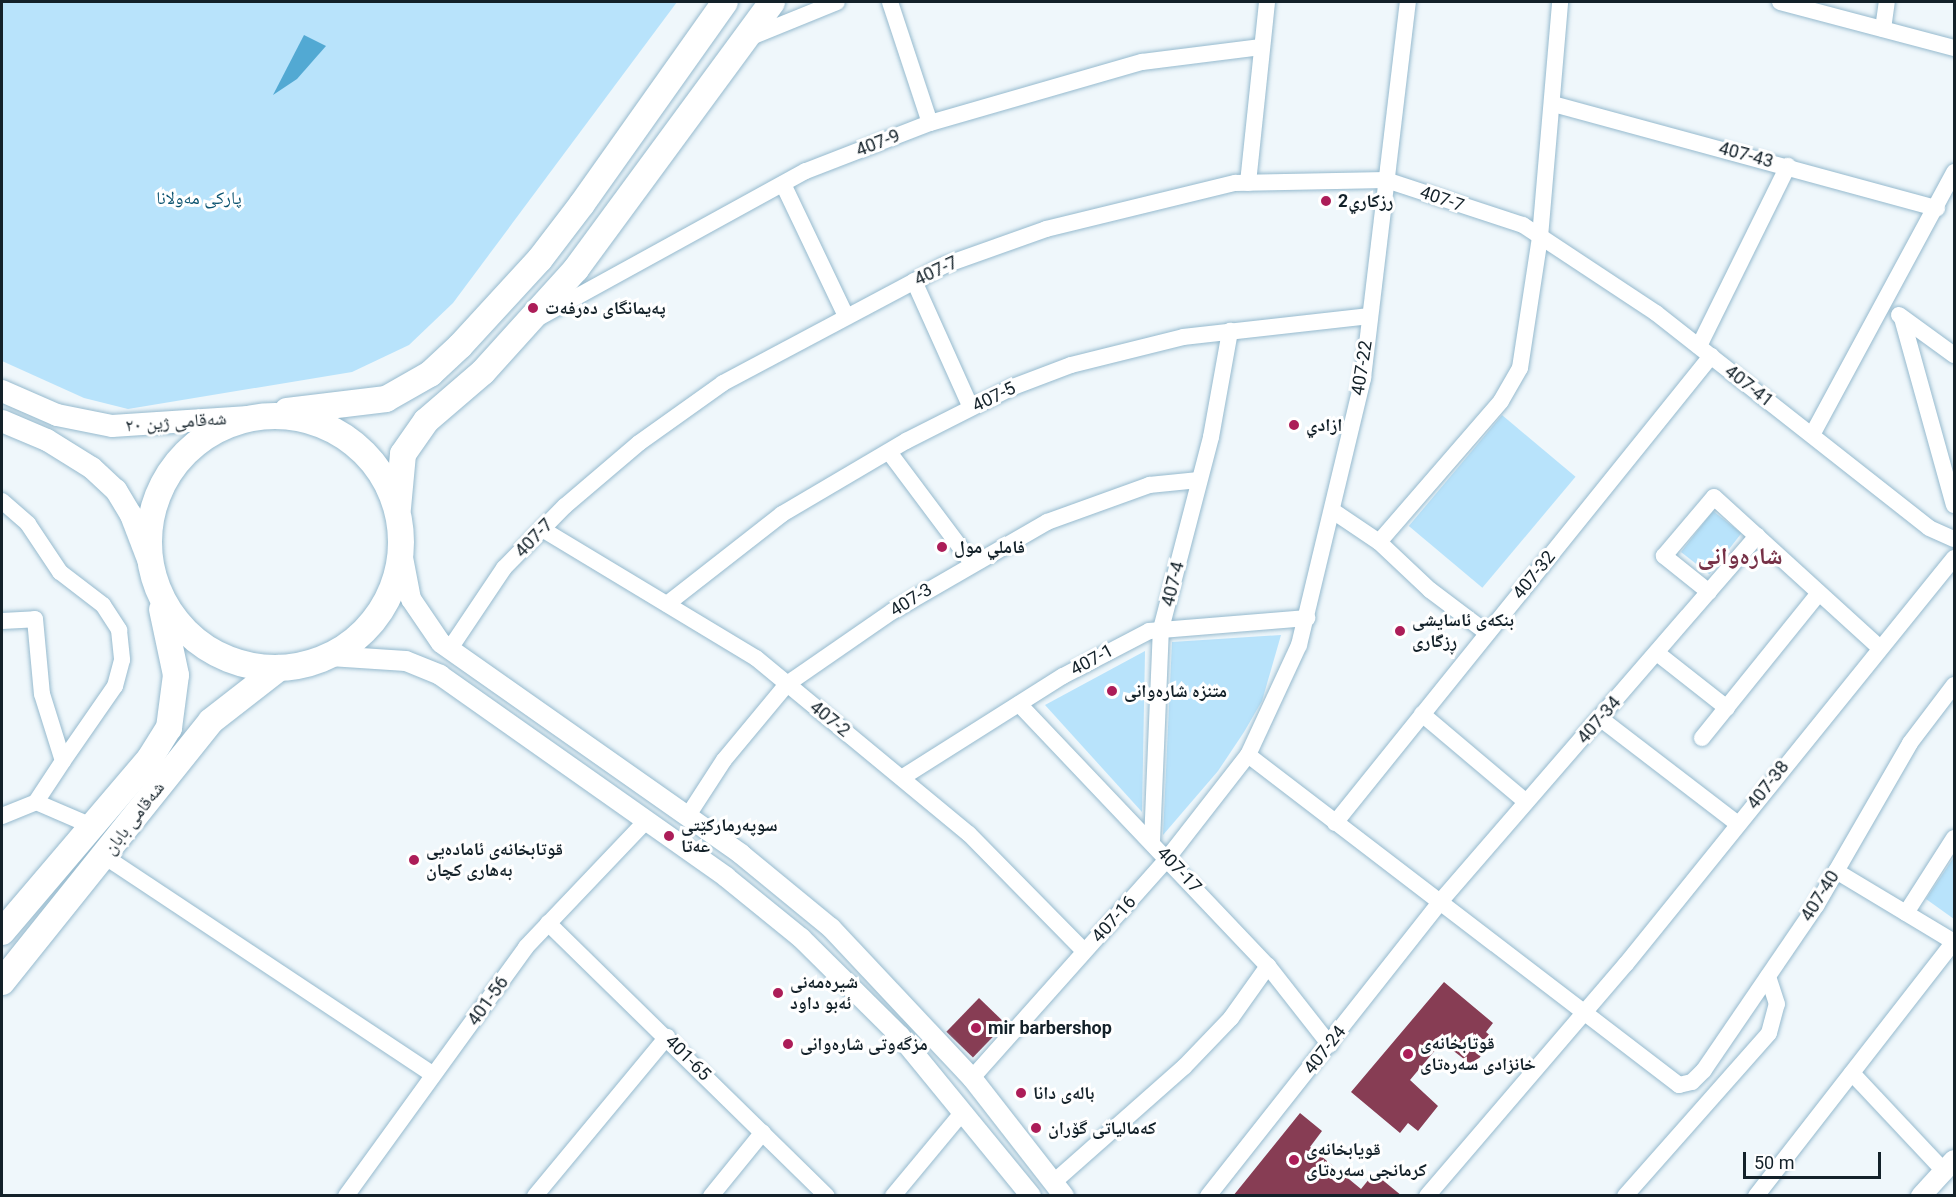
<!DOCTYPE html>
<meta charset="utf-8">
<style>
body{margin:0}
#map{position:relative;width:1956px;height:1197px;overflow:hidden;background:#eff7fb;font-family:Roboto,"Noto Naskh Arabic",sans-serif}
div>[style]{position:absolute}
.green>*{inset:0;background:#b8e3fb;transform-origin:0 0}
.water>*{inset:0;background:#52a9d3}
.building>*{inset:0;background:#873d54;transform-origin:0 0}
.roads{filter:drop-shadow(0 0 2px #96bace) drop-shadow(0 0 2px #96bace)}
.minor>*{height:16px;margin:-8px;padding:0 8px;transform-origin:8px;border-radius:8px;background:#fff}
.tertiary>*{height:20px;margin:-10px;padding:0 10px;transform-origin:10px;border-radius:10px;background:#fff}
.secondary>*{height:22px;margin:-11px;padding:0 11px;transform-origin:11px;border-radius:11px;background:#fff}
.primary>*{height:26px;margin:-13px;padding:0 13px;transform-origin:13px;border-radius:13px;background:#fff}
.primary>.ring{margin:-13px;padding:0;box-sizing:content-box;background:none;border:26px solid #fff;border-radius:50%}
.dots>*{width:16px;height:16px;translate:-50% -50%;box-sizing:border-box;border:3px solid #fff;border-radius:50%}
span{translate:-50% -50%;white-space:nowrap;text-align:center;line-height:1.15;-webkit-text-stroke:6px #fff;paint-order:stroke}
.street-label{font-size:18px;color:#132129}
.park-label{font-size:18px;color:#0b5370}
.poi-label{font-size:18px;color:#132129;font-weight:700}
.left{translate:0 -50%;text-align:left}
.district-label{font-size:24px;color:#763147;font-weight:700}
.frame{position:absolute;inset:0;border:3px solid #132129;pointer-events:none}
.scale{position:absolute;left:1743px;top:1152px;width:138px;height:27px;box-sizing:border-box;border:3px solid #132129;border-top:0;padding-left:8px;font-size:18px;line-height:21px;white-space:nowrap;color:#132129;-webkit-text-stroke:4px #fff;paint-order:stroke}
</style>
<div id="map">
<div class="green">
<div style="clip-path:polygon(2px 2px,677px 2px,453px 303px,409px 345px,352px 372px,128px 409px,84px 398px,2px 361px)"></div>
<div style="left:1502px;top:415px;width:96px;height:145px;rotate:40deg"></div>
<div style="left:1713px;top:511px;width:36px;height:52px;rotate:38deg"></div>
<div style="clip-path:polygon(1281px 635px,1262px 701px,1244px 732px,1218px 771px,1163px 835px,1172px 642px)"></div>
<div style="clip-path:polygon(1145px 651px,1142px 812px,1045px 705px)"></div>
<div style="clip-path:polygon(1954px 857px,1954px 919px,1926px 899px)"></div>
</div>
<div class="water">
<div style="clip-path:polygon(304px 35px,326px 46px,297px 79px,273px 95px)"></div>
</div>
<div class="building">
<div style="clip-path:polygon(1444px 982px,1493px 1023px,1486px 1032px,1494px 1039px,1473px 1066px,1442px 1042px,1410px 1080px,1438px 1106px,1418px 1131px,1408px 1123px,1400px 1133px,1351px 1092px)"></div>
<div style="left:979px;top:998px;width:37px;height:47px;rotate:44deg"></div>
<div style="clip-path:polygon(1300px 1113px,1322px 1131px,1310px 1147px,1361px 1189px,1374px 1173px,1402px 1196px,1233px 1196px)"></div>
</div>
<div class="roads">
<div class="minor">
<div style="left:890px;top:2px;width:127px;rotate:71.7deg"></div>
<div style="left:1780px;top:2px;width:180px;rotate:14.8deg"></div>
<div style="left:1883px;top:29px;width:27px;rotate:-82deg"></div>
<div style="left:746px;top:39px;width:98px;rotate:-22.1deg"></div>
<div style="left:1553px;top:104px;width:398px;rotate:15.2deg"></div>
<div style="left:1248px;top:183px;width:182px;rotate:-84deg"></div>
<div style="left:783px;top:184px;width:146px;rotate:64.5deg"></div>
<div style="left:914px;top:281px;width:139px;rotate:65.8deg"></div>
<div style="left:1899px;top:315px;width:68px;rotate:36deg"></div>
<div style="left:540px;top:317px;width:303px;rotate:-28.8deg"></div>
<div style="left:806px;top:171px;width:133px;rotate:-21.2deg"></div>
<div style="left:930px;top:123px;width:221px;rotate:-16.1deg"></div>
<div style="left:1142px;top:62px;width:120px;rotate:-7.2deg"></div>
<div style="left:1902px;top:318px;width:194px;rotate:74.5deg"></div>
<div style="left:1699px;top:346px;width:201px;rotate:-63.7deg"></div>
<div style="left:1812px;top:435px;width:299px;rotate:-61.6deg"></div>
<div style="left:889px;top:452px;width:139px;rotate:53.2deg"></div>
<div style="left:2px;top:501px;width:35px;rotate:41deg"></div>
<div style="left:28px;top:524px;width:58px;rotate:56.3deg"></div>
<div style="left:60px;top:572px;width:54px;rotate:37.5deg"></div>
<div style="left:103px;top:605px;width:30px;rotate:57deg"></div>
<div style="left:119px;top:630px;width:30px;rotate:84deg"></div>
<div style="left:122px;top:660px;width:27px;rotate:105deg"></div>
<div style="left:115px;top:686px;width:91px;rotate:124.7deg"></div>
<div style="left:1333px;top:511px;width:55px;rotate:34deg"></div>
<div style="left:1379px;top:542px;width:70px;rotate:43.3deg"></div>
<div style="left:1430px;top:590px;width:71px;rotate:37deg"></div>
<div style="left:542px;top:529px;width:250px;rotate:31.1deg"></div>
<div style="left:756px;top:658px;width:276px;rotate:39.6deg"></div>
<div style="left:969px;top:834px;width:164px;rotate:45.5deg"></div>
<div style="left:1379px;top:542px;width:186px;rotate:-49.1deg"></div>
<div style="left:1501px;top:401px;width:38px;rotate:-60deg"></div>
<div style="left:1520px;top:368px;width:133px;rotate:-81.3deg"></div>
<div style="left:1540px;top:237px;width:236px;rotate:-85.1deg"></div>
<div style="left:1709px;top:592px;width:58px;rotate:-141.3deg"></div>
<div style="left:1664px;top:556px;width:77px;rotate:-49.7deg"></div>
<div style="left:1714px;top:497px;width:224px;rotate:42.3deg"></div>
<div style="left:667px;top:604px;width:146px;rotate:-38deg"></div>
<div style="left:782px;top:514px;width:144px;rotate:-30.5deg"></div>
<div style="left:906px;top:441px;width:120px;rotate:-26.8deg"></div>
<div style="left:1013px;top:387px;width:62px;rotate:-20.8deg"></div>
<div style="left:1071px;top:365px;width:115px;rotate:-14deg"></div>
<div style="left:1183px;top:337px;width:188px;rotate:-6.4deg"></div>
<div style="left:2px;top:621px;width:33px;rotate:-3deg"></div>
<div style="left:35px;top:619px;width:75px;rotate:84.7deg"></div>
<div style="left:42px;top:694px;width:70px;rotate:72.6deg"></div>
<div style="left:63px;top:761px;width:49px;rotate:123.4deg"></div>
<div style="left:36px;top:802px;width:61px;rotate:23.2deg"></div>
<div style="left:449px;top:650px;width:99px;rotate:-56.1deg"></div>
<div style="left:504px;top:568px;width:87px;rotate:-45.5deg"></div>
<div style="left:565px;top:506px;width:97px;rotate:-40.4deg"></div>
<div style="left:639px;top:443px;width:103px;rotate:-35.5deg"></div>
<div style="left:723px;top:383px;width:251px;rotate:-28deg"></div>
<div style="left:945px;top:265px;width:107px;rotate:-19.6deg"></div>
<div style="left:1046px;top:229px;width:195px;rotate:-13.7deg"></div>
<div style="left:1235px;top:183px;width:151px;rotate:-1.1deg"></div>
<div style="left:1386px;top:180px;width:144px;rotate:18.2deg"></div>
<div style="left:1523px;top:225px;width:159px;rotate:33.5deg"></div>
<div style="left:1656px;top:313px;width:347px;rotate:38.2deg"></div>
<div style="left:1929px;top:528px;width:27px;rotate:24deg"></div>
<div style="left:1657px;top:653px;width:89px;rotate:38.2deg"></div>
<div style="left:1019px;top:704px;width:361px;rotate:46.5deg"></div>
<div style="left:1268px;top:966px;width:100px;rotate:51.9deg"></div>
<div style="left:1422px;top:714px;width:136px;rotate:40.2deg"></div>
<div style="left:1601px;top:719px;width:173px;rotate:37.5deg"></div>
<div style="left:1702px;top:738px;width:186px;rotate:-51.1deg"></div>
<div style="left:1248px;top:755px;width:543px;rotate:37.44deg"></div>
<div style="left:1679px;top:1085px;width:13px;rotate:-13deg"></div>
<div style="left:1692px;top:1082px;width:17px;rotate:-45deg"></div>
<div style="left:1704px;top:1070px;width:199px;rotate:-55.7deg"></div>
<div style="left:1816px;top:906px;width:188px;rotate:-60deg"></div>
<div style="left:1910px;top:743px;width:73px;rotate:-52.8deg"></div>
<div style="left:903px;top:777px;width:189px;rotate:-32.3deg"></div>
<div style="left:1063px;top:676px;width:97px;rotate:-27.6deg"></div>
<div style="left:1149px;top:631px;width:159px;rotate:-4.7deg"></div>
<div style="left:2px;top:816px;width:37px;rotate:-22deg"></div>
<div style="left:687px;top:817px;width:68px;rotate:-57deg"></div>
<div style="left:724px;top:760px;width:99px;rotate:-50.3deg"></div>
<div style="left:787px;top:684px;width:129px;rotate:-34.6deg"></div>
<div style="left:893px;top:611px;width:178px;rotate:-30deg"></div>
<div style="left:1047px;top:522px;width:109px;rotate:-19.9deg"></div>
<div style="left:1149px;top:485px;width:50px;rotate:-5.7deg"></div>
<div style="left:1335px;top:823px;width:600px;rotate:-51.16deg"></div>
<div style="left:1152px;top:842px;width:213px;rotate:-87.6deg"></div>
<div style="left:1161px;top:629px;width:198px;rotate:-75.4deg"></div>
<div style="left:1211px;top:437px;width:108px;rotate:-79.8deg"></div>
<div style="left:104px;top:856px;width:395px;rotate:33.6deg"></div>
<div style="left:1836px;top:871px;width:138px;rotate:31deg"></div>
<div style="left:1906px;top:913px;width:89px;rotate:-57.4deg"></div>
<div style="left:548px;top:923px;width:390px;rotate:44.4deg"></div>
<div style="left:1852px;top:1073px;width:134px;rotate:46.8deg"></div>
<div style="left:972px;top:1078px;width:287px;rotate:-48.3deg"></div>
<div style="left:1163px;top:864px;width:138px;rotate:-52.1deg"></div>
<div style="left:1248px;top:755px;width:121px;rotate:-65.1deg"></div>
<div style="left:1299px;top:645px;width:275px;rotate:-76.5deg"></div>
<div style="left:1363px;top:378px;width:379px;rotate:-83.2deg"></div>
<div style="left:1055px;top:1181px;width:172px;rotate:-41.5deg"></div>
<div style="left:1184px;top:1067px;width:68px;rotate:-46.2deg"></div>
<div style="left:1231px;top:1018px;width:64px;rotate:-54.6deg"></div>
<div style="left:346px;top:1196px;width:307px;rotate:-54.1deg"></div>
<div style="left:526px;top:947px;width:175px;rotate:-46.4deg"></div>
<div style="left:535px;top:1196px;width:207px;rotate:-50.3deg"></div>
<div style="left:711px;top:1196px;width:82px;rotate:-50.9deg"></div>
<div style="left:893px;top:1196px;width:108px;rotate:-50.3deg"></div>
<div style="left:1208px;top:1196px;width:373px;rotate:-51.7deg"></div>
<div style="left:1439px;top:903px;width:486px;rotate:-49.1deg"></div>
<div style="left:1427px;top:1196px;width:306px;rotate:-49.4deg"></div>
<div style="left:1626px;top:964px;width:522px;rotate:-51.07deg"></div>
<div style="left:1625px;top:1196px;width:217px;rotate:-48.5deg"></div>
<div style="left:1769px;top:1033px;width:30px;rotate:-75deg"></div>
<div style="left:1777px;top:1004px;width:29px;rotate:-108deg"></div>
<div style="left:1756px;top:1196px;width:322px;rotate:-52.1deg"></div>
</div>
<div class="tertiary">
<div style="left:401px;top:547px;width:53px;rotate:79.1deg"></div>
<div style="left:411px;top:599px;width:53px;rotate:55.7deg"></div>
<div style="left:441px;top:643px;width:367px;rotate:35.1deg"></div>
<div style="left:741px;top:854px;width:117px;rotate:39.4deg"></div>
<div style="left:831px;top:928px;width:206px;rotate:46.8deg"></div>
<div style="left:972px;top:1078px;width:150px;rotate:52.1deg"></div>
<div style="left:330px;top:656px;width:76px;rotate:3.8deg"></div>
<div style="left:406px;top:661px;width:37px;rotate:22deg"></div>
<div style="left:440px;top:675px;width:350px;rotate:35.2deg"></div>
<div style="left:726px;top:877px;width:97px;rotate:39.1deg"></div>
<div style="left:801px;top:938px;width:139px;rotate:44.7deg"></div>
<div style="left:900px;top:1036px;width:207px;rotate:50.7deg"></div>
<div style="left:1921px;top:1196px;width:49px;rotate:-47.5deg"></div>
</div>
<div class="secondary">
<div style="left:2px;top:391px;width:60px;rotate:23.6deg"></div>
<div style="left:57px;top:415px;width:56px;rotate:11.3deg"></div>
<div style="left:112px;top:426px;width:137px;rotate:-3.8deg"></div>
<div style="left:2px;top:421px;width:49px;rotate:22.9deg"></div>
<div style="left:47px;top:440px;width:53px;rotate:31.9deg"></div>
<div style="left:92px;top:468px;width:33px;rotate:43deg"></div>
<div style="left:116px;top:490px;width:29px;rotate:59deg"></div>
<div style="left:131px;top:515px;width:59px;rotate:69.1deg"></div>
</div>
<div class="primary">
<div style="left:287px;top:411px;width:100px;rotate:-6.9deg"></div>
<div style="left:386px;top:399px;width:51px;rotate:-29.6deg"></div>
<div style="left:430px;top:374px;width:41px;rotate:-43deg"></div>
<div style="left:460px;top:346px;width:118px;rotate:-47.4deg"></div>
<div style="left:540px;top:259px;width:69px;rotate:-52.6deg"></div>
<div style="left:582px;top:204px;width:247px;rotate:-54.7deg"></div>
<div class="ring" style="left:149px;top:416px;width:226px;height:226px"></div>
<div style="left:398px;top:508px;width:54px;rotate:-84.7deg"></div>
<div style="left:403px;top:454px;width:40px;rotate:-55.1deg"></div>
<div style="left:426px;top:421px;width:75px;rotate:-40.7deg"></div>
<div style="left:483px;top:372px;width:139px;rotate:-47.9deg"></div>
<div style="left:576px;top:269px;width:331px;rotate:-53.7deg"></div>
<div style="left:2px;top:932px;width:228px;rotate:-49.6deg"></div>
<div style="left:150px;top:758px;width:36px;rotate:-58deg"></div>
<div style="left:169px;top:728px;width:53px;rotate:-82.5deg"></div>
<div style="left:176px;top:675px;width:67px;rotate:-102deg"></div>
<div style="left:2px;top:982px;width:334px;rotate:-51.3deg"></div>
<div style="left:211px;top:721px;width:86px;rotate:-37.9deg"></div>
</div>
</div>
<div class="dots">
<div style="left:1326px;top:201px;background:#ac1d58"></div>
<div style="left:533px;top:308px;background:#ac1d58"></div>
<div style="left:1294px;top:425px;background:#ac1d58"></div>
<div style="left:942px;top:547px;background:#ac1d58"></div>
<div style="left:1400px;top:631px;background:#ac1d58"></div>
<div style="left:1112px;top:691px;background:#ac1d58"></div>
<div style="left:669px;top:836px;background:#ac1d58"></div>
<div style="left:414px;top:860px;background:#ac1d58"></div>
<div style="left:778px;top:993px;background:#ac1d58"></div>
<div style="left:976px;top:1028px;background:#ac1d58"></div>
<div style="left:788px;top:1044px;background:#ac1d58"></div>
<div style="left:1408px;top:1054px;background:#ac1d58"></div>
<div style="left:1021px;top:1093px;background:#ac1d58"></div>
<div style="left:1036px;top:1128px;background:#ac1d58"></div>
<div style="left:1294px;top:1160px;background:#ac1d58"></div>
</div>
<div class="street-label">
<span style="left:878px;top:143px;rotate:-21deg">407-9</span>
<span style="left:1746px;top:155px;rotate:15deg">407-43</span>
<span style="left:1442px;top:199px;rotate:19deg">407-7</span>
<span style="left:936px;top:271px;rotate:-25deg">407-7</span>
<span style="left:1362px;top:368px;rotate:-81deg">407-22</span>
<span style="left:1749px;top:386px;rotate:38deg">407-41</span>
<span style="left:994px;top:397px;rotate:-26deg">407-5</span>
<span style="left:176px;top:422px;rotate:-4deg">شەقامی ژین ٢٠</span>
<span style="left:534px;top:538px;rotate:-46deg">407-7</span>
<span style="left:1534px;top:575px;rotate:-51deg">407-32</span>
<span style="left:1173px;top:584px;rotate:-76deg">407-4</span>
<span style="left:911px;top:600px;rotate:-32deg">407-3</span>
<span style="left:1092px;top:660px;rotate:-28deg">407-1</span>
<span style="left:830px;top:719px;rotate:39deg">407-2</span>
<span style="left:1599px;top:720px;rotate:-49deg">407-34</span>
<span style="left:1768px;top:785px;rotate:-52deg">407-38</span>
<span style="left:134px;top:818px;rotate:-52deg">شەقامی بابان</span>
<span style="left:1179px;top:870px;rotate:47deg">407-17</span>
<span style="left:1820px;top:896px;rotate:-58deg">407-40</span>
<span style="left:1114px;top:919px;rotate:-48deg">407-16</span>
<span style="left:488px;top:1001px;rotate:-54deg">401-56</span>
<span style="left:1325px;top:1050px;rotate:-52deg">407-24</span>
<span style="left:688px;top:1058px;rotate:45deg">401-65</span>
</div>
<div class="park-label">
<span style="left:199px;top:198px">پارکی مەولانا</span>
</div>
<div class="poi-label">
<span class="left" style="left:1338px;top:201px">رزكاري2</span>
<span class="left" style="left:545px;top:308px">پەیمانگای دەرفەت</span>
<span class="left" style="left:1306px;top:425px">ازادي</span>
<span class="left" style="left:954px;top:547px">فاملي مول</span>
<span class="left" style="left:1412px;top:631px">بنکەی ئاسایشی<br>ڕزگاری</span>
<span class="left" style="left:1124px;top:691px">متنزه شارەوانی</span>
<span class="left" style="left:681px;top:836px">سوپەرمارکێتی<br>عەتا</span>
<span class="left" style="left:426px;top:860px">قوتابخانەی ئامادەیی<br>بەهاری کچان</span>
<span class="left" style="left:790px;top:993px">شیرەمەنی<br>ئەبو داود</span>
<span class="left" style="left:988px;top:1028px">mir barbershop</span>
<span class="left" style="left:800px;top:1044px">مزگەوتی شارەوانی</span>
<span class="left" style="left:1420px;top:1054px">قوتابخانەی<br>خانزادی سەرەتای</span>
<span class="left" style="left:1033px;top:1093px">بالەی دانا</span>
<span class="left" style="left:1048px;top:1128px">کەمالیاتی گۆران</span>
<span class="left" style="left:1306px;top:1160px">قویابخانەی<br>کرمانجی سەرەتای</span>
</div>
<div class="district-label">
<span style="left:1740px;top:557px">شارەوانی</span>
</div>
<div class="frame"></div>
<div class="scale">50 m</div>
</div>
